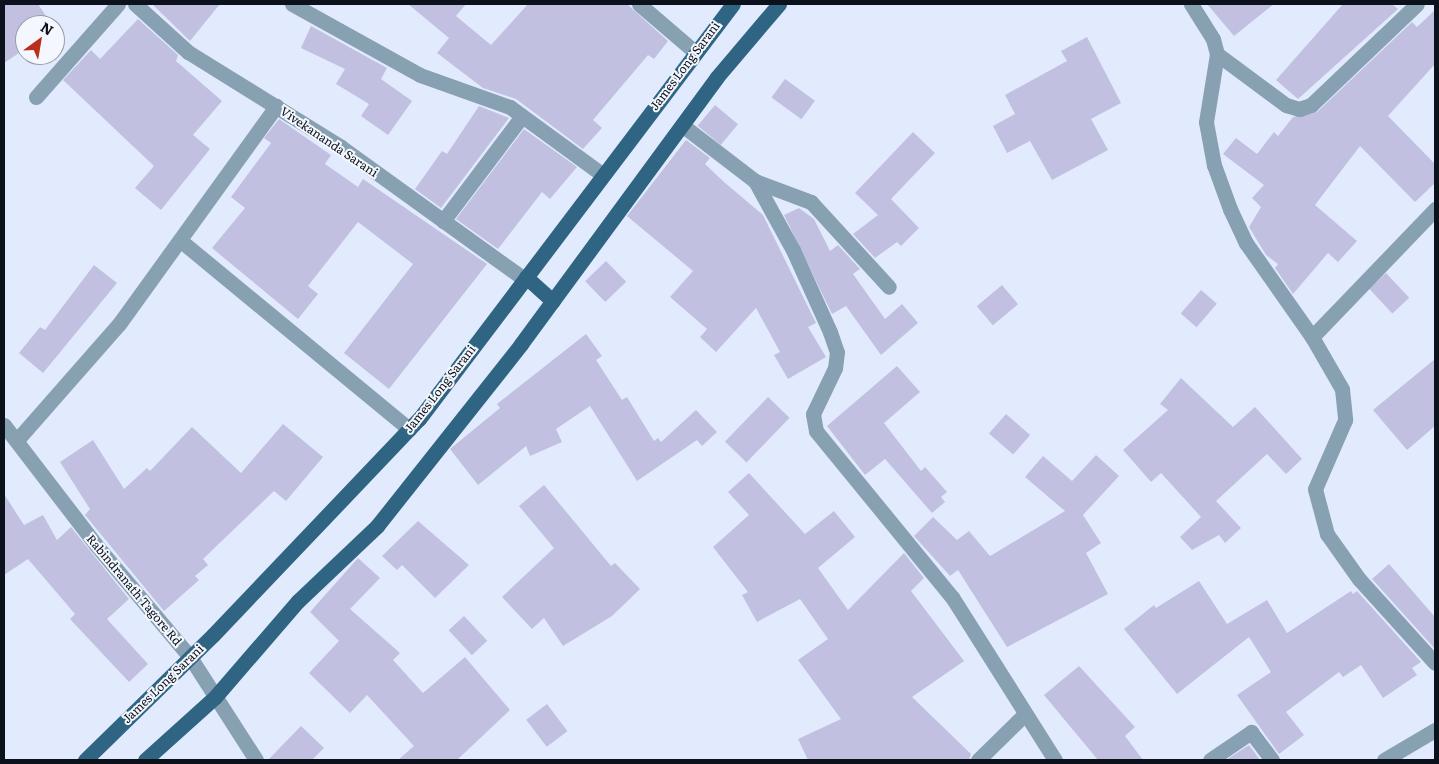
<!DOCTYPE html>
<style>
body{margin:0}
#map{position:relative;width:1439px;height:764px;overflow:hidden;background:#e1ebfd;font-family:Literata,serif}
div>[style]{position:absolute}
.building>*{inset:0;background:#c2c0e0;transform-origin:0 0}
.minor>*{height:15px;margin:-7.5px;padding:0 7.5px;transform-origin:7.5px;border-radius:7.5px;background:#87a1b3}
.major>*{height:15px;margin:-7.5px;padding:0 7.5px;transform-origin:7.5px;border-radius:7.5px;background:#306483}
span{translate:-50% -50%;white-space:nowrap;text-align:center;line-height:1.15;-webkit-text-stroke:4px #f4f8fe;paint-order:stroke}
.street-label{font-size:12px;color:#0c121c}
.frame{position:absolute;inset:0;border:5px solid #0c121c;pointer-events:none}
.north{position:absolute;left:15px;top:15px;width:50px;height:50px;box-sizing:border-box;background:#f4f8fe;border:1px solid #979ca4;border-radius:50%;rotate:32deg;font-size:14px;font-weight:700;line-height:20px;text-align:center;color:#0c121c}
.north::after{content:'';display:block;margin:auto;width:18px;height:22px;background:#bb2f1a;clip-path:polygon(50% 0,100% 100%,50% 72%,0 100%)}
</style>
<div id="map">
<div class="building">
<div style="clip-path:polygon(4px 4px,38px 4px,52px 25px,25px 25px,25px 49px,4px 63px)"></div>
<div style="clip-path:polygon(152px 4px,220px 4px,190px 41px)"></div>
<div style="clip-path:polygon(408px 4px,466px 4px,456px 16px,491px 45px,528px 4px,627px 4px,668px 41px,654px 59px,648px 55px,593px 120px,602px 128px,583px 149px,516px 99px,483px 88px,437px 53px,449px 38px)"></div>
<div style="clip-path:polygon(1207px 4px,1274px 4px,1234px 36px)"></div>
<div style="clip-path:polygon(1343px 4px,1392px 4px,1398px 9px,1298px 99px,1276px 80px)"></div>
<div style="clip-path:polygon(1435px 10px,1435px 64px,1388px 116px,1435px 164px,1435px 183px,1415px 202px,1360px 146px,1315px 205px,1357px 241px,1338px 262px,1328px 253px,1293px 294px,1275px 268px,1278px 264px,1266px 255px,1249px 227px,1261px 207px,1252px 198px,1264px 185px,1223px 154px,1236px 138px,1257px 154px,1274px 132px,1278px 136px,1293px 117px,1317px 112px,1412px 22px,1417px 27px)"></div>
<div style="clip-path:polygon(138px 19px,178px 55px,176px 61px,222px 101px,193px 135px,210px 149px,161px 210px,135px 188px,154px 166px,63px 80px,91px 50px,100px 59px)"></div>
<div style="clip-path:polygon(311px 26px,387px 68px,381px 79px,412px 101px,388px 135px,361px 116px,369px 104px,336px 84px,345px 69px,301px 48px)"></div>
<div style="clip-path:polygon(1087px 37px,1121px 103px,1091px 119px,1108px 150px,1052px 180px,1030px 141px,1007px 153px,993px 126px,1015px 114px,1005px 95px,1067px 61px,1061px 51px)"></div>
<div style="left:785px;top:79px;width:37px;height:23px;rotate:36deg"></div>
<div style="left:715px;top:105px;width:30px;height:27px;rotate:40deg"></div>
<div style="clip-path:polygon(479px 106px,509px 118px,441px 208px,415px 189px,442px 151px,447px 154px)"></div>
<div style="clip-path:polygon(279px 119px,331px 155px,325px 164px,358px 187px,363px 179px,487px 264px,389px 389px,344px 353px,413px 264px,358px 222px,308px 286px,318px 294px,298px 319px,212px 248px,245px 208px,231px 197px,271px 143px,264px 138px)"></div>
<div style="clip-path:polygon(524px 129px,577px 167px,550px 199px,542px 192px,498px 249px,456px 219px)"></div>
<div style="clip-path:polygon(913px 132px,935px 153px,891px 199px,919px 228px,901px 246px,897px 242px,875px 258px,853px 234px,878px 215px,855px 193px)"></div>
<div style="clip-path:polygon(686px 140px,710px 158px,705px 164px,724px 182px,763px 215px,816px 323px,808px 327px,826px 357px,788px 379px,774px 355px,780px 352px,756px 308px,716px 352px,700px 337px,707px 329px,670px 297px,693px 271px,627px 216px)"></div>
<div style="clip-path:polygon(799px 208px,814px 219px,830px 251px,838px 245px,860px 269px,853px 274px,885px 319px,902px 304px,918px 323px,881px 355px,846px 306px,832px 314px,784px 215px)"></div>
<div style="left:606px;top:261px;width:29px;height:29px;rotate:46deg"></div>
<div style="clip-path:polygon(94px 265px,117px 283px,43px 373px,19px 353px,40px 327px,45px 330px)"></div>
<div style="left:1386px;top:273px;width:34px;height:23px;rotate:47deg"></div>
<div style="left:1002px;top:285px;width:25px;height:33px;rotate:50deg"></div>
<div style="left:1201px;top:290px;width:21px;height:31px;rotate:41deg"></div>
<div style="clip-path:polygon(586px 334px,602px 356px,596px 360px,622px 400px,627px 397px,654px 441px,658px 438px,661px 442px,696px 410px,717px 432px,702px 446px,697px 440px,637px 481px,590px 406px,556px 429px,562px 442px,530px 456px,526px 446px,478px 485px,450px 449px,500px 408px,497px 404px)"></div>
<div style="clip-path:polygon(1435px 359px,1435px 426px,1407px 450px,1373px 410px)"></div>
<div style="clip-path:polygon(897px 366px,920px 392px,884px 423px,921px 471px,925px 467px,947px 492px,941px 497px,945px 502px,932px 513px,885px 459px,865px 475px,827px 426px)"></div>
<div style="clip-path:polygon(1181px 378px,1233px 427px,1255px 407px,1302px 459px,1286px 474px,1267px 454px,1216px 501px,1241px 528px,1225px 543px,1219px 535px,1192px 550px,1180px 537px,1201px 517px,1161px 473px,1151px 482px,1123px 450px,1168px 410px,1160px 404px)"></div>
<div style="left:768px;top:397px;width:30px;height:62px;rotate:44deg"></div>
<div style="left:1006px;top:414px;width:32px;height:26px;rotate:41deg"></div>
<div style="clip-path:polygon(283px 424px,323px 457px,286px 501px,274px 491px,203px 559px,208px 565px,195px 576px,199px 580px,164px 611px,85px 515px,90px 509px,60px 462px,93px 440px,124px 489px,147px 468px,150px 471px,192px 427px,241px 473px)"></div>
<div style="clip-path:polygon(1096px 455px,1119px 476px,1083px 515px,1101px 543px,1086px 553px,1108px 594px,1007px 647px,958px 570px,950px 576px,914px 536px,933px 517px,957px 540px,969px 531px,990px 556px,1065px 511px,1025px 477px,1043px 456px,1072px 481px)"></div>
<div style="clip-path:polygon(749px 473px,805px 534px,834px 511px,855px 537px,818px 568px,848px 610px,904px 553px,924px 578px,911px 591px,964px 661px,912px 697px,971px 754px,969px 760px,808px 760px,798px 739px,841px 719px,798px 660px,828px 639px,800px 599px,757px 622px,742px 595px,748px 592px,713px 547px,749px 515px,728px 492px)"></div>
<div style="clip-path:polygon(544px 485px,611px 566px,615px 563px,640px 589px,612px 616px,563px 646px,544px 618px,532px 629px,502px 597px,554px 548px,519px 506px)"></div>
<div style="clip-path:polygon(4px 494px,24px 525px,43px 515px,57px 540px,71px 527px,129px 599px,107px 619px,148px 664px,129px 682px,70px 619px,75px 614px,28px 559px,4px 575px)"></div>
<div style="clip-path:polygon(418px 521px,469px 565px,435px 598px,402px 565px,397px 570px,382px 556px)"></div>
<div style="clip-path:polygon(358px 558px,380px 578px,350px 609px,400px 653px,393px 660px,423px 693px,465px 657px,510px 710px,457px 760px,398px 760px,414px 746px,367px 695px,350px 713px,309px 673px,339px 641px,310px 612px)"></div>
<div style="clip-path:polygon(1389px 564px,1435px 617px,1435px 649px,1372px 579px)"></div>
<div style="clip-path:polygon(1199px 581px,1227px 624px,1267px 600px,1287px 633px,1351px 591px,1353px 594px,1357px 591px,1421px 662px,1412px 668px,1417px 675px,1383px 698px,1361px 665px,1343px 677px,1339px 672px,1286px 712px,1304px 735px,1279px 754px,1237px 695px,1271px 672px,1249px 637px,1177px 694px,1124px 629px,1154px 605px,1156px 608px)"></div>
<div style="left:464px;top:616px;width:34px;height:21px;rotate:47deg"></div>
<div style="clip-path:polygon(1079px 666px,1135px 727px,1125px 736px,1143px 760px,1098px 760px,1044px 695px)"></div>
<div style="left:547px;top:704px;width:34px;height:26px;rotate:53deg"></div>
<div style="clip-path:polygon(301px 726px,324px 748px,312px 760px,268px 760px)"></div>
<div style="clip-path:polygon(1249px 745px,1260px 760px,1226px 760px)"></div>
</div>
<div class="minor">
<div style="left:135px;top:4px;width:72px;rotate:42.2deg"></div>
<div style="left:188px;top:52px;width:180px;rotate:31.8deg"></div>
<div style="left:341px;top:147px;width:226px;rotate:35.8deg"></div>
<div style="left:292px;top:4px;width:146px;rotate:29deg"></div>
<div style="left:420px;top:75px;width:96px;rotate:19.6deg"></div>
<div style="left:510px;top:107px;width:115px;rotate:36.2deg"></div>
<div style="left:639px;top:4px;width:74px;rotate:40.6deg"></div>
<div style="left:1191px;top:4px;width:41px;rotate:57.8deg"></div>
<div style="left:1213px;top:39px;width:16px;rotate:75deg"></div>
<div style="left:1217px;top:54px;width:69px;rotate:99.2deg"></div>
<div style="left:1206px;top:122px;width:44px;rotate:79.5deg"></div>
<div style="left:1214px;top:165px;width:47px;rotate:70deg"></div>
<div style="left:1230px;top:209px;width:38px;rotate:65deg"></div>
<div style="left:1246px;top:243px;width:115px;rotate:54.9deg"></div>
<div style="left:1312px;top:337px;width:60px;rotate:60deg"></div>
<div style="left:1342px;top:389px;width:31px;rotate:84deg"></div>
<div style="left:1345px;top:420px;width:75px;rotate:113.5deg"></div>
<div style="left:1315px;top:489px;width:47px;rotate:75.1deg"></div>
<div style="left:1327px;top:534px;width:55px;rotate:54.6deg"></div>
<div style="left:1359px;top:579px;width:113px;rotate:47.9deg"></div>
<div style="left:1217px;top:54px;width:86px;rotate:36.5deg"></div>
<div style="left:1286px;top:105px;width:14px;rotate:17deg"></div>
<div style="left:1299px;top:109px;width:13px;rotate:-18deg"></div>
<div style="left:1311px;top:105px;width:146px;rotate:-43.6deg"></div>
<div style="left:36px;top:97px;width:124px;rotate:-48.6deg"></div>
<div style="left:682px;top:125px;width:92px;rotate:37.5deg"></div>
<div style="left:755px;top:181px;width:79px;rotate:61.2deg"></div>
<div style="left:793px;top:250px;width:90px;rotate:65.7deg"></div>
<div style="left:830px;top:332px;width:21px;rotate:71deg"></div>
<div style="left:837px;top:352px;width:16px;rotate:97deg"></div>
<div style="left:835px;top:368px;width:51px;rotate:115.6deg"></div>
<div style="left:813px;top:414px;width:17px;rotate:80deg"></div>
<div style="left:816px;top:431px;width:215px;rotate:50.7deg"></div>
<div style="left:952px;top:597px;width:193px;rotate:57.7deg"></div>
<div style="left:755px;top:181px;width:60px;rotate:20.6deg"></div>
<div style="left:811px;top:202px;width:115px;rotate:47.5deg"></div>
<div style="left:443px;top:221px;width:131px;rotate:-53deg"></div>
<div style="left:181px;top:241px;width:296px;rotate:39.5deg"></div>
<div style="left:1312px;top:337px;width:178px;rotate:-46.1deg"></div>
<div style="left:4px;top:425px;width:151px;rotate:52.5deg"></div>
<div style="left:96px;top:545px;width:146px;rotate:50deg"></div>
<div style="left:190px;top:657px;width:122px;rotate:57.3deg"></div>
<div style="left:17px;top:440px;width:154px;rotate:-48.7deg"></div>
<div style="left:119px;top:324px;width:269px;rotate:-54.2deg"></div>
<div style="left:978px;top:760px;width:64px;rotate:-44.4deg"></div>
<div style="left:1210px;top:760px;width:50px;rotate:-34.3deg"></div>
<div style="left:1251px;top:732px;width:35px;rotate:53deg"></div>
<div style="left:1384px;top:760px;width:59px;rotate:-30.5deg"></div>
</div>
<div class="major">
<div style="left:526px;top:277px;width:36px;rotate:42deg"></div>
<div style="left:85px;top:760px;width:179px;rotate:-44.3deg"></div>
<div style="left:213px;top:635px;width:298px;rotate:-46.4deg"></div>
<div style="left:419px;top:419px;width:520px;rotate:-52.89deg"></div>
<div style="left:145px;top:760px;width:94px;rotate:-42deg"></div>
<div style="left:215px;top:697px;width:127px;rotate:-49.2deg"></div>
<div style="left:298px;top:601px;width:109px;rotate:-43.5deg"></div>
<div style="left:377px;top:526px;width:232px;rotate:-51.6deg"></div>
<div style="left:521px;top:344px;width:331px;rotate:-53.7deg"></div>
<div style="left:717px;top:77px;width:96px;rotate:-49.7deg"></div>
</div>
<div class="street-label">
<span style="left:685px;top:66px;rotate:-53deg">James Long Sarani</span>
<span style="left:329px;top:142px;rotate:34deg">Vivekananda Sarani</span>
<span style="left:440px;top:389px;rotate:-52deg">James Long Sarani</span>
<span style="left:134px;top:590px;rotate:50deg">Rabindranath Tagore Rd</span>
<span style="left:163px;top:684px;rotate:-44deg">James Long Sarani</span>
</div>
<div class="frame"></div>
<div class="north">N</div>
</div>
